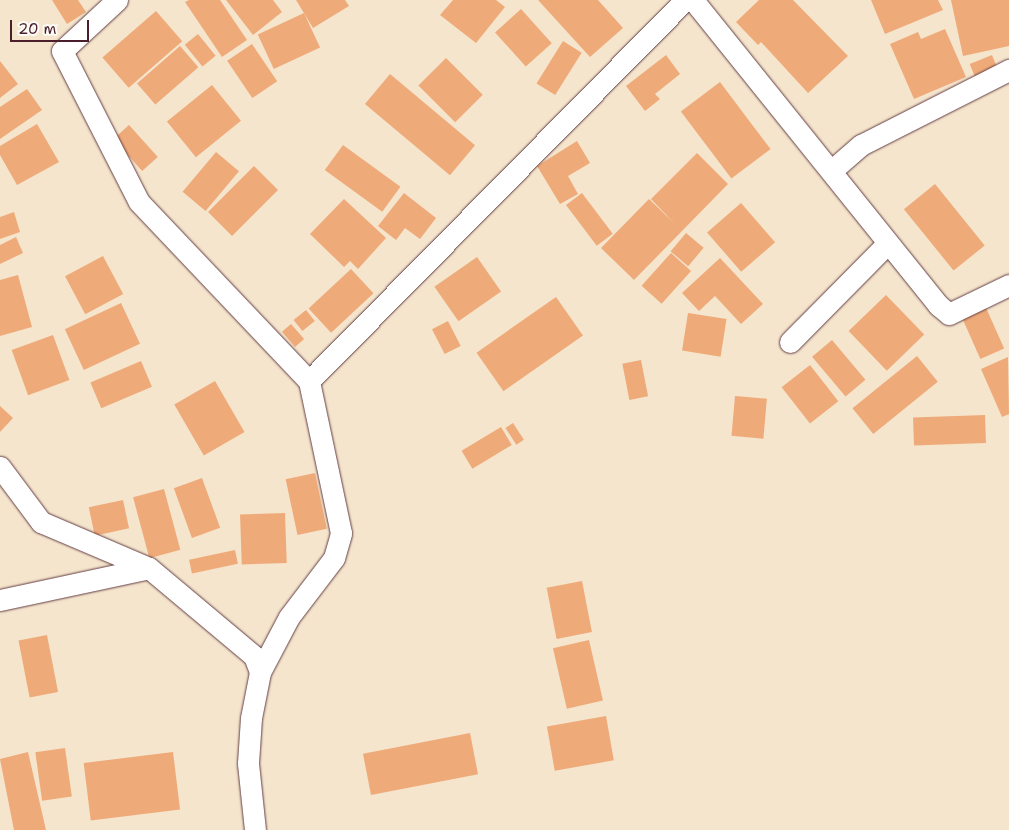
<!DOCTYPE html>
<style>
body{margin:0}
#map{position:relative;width:1009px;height:830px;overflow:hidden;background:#f5e5cd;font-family:"Shantell Sans",sans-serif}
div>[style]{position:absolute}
.building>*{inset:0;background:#efaa79;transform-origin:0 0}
.roads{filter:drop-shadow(0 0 1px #643d43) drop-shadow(0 0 1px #643d43)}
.street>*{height:21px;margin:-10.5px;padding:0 10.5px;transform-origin:10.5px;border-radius:10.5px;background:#fff}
span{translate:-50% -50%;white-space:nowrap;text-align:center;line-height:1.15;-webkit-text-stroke:4px #fdfcf7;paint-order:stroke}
.scale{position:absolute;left:10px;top:20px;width:79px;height:22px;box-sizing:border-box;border:2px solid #4a1f2b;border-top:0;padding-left:6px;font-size:15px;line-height:18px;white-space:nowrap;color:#4a1f2b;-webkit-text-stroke:4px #fdfcf7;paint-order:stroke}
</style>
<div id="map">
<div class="building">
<div style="clip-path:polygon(52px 0,78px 0,86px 12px,67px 24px)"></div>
<div style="clip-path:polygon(189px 0,220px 0,247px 40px,222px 57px,185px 2px)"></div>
<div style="clip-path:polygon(226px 0,273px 0,282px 12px,253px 35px)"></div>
<div style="clip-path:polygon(296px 0,345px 0,349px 6px,313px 28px)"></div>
<div style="clip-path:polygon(453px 0,496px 0,505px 7px,476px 43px,440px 15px)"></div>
<div style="clip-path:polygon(538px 0,598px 0,623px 28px,590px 57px)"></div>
<div style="clip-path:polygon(759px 0,793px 0,848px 56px,808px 93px,761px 42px,758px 45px,736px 22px)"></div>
<div style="clip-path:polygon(871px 0,938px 0,943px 10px,885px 34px)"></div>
<div style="clip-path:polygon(951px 0,1009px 0,1009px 46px,963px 56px)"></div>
<div style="left:521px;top:9px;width:46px;height:35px;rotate:48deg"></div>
<div style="left:156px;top:11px;width:40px;height:71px;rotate:49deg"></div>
<div style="left:304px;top:13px;width:38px;height:51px;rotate:65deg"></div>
<div style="clip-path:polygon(945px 29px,966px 77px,914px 99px,890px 44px,918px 32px,921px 39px)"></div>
<div style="left:198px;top:34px;width:28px;height:17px;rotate:51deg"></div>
<div style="left:563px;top:41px;width:22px;height:50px;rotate:32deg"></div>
<div style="left:252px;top:44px;width:45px;height:30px;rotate:56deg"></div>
<div style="left:180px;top:46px;width:28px;height:57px;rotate:49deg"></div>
<div style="clip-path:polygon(666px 55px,680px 74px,655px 94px,660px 99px,645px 111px,626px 86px)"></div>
<div style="left:992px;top:55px;width:16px;height:24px;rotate:68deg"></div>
<div style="left:446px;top:58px;width:52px;height:39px;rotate:45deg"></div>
<div style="clip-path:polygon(0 61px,18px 84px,0 98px)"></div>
<div style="left:390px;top:74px;width:111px;height:39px;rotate:40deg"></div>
<div style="left:720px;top:82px;width:84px;height:49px;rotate:53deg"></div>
<div style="left:212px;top:85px;width:46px;height:58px;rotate:51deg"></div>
<div style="clip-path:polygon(27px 89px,42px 110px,0 139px,0 107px)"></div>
<div style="clip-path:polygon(37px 124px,59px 162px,17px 185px,0 155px,0 146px)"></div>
<div style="left:129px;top:125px;width:43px;height:21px;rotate:48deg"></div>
<div style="clip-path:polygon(577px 141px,590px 163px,568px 176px,578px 194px,560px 204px,537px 166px)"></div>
<div style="left:343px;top:145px;width:71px;height:31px;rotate:36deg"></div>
<div style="left:216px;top:152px;width:30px;height:52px;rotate:40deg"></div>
<div style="clip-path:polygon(697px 153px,728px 184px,634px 280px,601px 248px,649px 199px,674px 223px,651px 199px)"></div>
<div style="left:254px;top:166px;width:34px;height:65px;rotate:45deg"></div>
<div style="left:935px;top:184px;width:79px;height:40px;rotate:51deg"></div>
<div style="clip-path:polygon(404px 193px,436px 218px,420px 239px,405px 228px,396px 240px,378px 226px)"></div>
<div style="left:582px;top:193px;width:51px;height:20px;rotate:53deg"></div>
<div style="clip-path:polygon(344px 199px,386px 238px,358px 269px,350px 261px,344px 267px,310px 234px)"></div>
<div style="left:741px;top:203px;width:52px;height:45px;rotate:49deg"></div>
<div style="clip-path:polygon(14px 212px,20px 232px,0 239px,0 217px)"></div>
<div style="left:686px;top:233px;width:23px;height:24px;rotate:40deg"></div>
<div style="clip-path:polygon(16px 237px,23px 253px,0 264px,0 245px)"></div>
<div style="left:671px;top:253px;width:27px;height:44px;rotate:42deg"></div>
<div style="left:103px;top:256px;width:43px;height:43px;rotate:62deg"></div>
<div style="left:477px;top:257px;width:42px;height:52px;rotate:55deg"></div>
<div style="clip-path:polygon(720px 258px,763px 304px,741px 324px,715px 296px,699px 311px,682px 293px)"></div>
<div style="left:351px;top:269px;width:33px;height:58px;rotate:47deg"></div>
<div style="clip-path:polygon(18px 275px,32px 327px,0 336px,0 280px)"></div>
<div style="left:886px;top:295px;width:55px;height:52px;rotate:46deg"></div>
<div style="left:556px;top:297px;width:47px;height:97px;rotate:55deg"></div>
<div style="left:983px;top:301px;width:52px;height:26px;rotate:66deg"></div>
<div style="left:121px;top:303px;width:45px;height:62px;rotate:65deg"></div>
<div style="left:306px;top:310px;width:14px;height:16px;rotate:51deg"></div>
<div style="left:688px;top:313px;width:39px;height:38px;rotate:9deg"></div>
<div style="left:448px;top:321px;width:28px;height:18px;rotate:63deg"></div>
<div style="left:291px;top:324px;width:20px;height:12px;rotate:49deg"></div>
<div style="left:53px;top:335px;width:48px;height:44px;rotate:70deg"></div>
<div style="left:832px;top:340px;width:52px;height:26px;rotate:50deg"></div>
<div style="left:917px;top:356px;width:33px;height:83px;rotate:51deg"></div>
<div style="clip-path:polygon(1008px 357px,1009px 414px,1002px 417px,981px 369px)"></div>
<div style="left:641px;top:360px;width:37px;height:19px;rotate:79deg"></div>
<div style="left:141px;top:361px;width:28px;height:55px;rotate:67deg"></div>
<div style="left:810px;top:365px;width:46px;height:36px;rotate:52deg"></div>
<div style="left:215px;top:381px;width:59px;height:47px;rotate:60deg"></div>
<div style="left:735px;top:396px;width:32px;height:40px;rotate:5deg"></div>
<div style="clip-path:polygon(0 406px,13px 418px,0 432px)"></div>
<div style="left:985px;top:415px;width:28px;height:72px;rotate:88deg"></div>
<div style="left:513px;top:423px;width:20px;height:9px;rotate:57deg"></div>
<div style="left:501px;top:427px;width:21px;height:46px;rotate:59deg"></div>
<div style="left:315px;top:473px;width:57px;height:30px;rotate:78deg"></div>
<div style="left:202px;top:478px;width:53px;height:30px;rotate:70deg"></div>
<div style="left:164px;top:489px;width:63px;height:32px;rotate:75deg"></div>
<div style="left:123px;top:500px;width:29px;height:35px;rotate:78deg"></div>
<div style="left:285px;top:513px;width:50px;height:45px;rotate:88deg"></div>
<div style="left:235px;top:550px;width:14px;height:47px;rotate:78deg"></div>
<div style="left:582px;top:581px;width:52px;height:36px;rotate:79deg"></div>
<div style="left:47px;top:635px;width:58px;height:29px;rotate:79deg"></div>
<div style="left:589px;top:640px;width:62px;height:37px;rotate:77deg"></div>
<div style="left:606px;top:716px;width:45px;height:60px;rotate:80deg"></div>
<div style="left:470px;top:733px;width:42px;height:109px;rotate:79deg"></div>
<div style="left:65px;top:748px;width:49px;height:30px;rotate:82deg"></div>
<div style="clip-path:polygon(28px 752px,46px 830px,14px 830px,0 759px)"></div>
<div style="left:173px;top:752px;width:58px;height:90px;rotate:83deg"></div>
</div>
<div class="roads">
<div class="street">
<div style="left:117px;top:0;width:75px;rotate:137.2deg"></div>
<div style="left:62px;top:51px;width:169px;rotate:63deg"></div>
<div style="left:139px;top:202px;width:247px;rotate:46.5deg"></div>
<div style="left:309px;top:381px;width:535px;rotate:-45.38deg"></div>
<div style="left:693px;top:0;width:391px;rotate:51.2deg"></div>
<div style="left:938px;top:305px;width:14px;rotate:39deg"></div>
<div style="left:949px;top:314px;width:67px;rotate:-25.8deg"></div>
<div style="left:831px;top:171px;width:40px;rotate:-41deg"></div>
<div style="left:861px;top:145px;width:166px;rotate:-26.9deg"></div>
<div style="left:790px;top:342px;width:139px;rotate:-45.3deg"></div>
<div style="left:0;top:467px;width:69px;rotate:53.3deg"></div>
<div style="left:41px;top:522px;width:117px;rotate:23.1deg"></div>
<div style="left:149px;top:568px;width:137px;rotate:40deg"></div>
<div style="left:254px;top:656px;width:17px;rotate:69deg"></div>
<div style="left:0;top:600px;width:152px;rotate:-12.1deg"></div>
<div style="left:255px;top:830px;width:67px;rotate:-96deg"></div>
<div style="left:248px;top:763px;width:45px;rotate:-86.2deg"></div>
<div style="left:251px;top:718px;width:47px;rotate:-78.9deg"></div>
<div style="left:260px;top:672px;width:62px;rotate:-62.2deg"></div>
<div style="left:289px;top:617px;width:74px;rotate:-52.7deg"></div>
<div style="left:334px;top:558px;width:26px;rotate:-74deg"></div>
<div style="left:341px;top:533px;width:155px;rotate:-101.9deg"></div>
</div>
</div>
<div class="scale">20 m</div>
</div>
